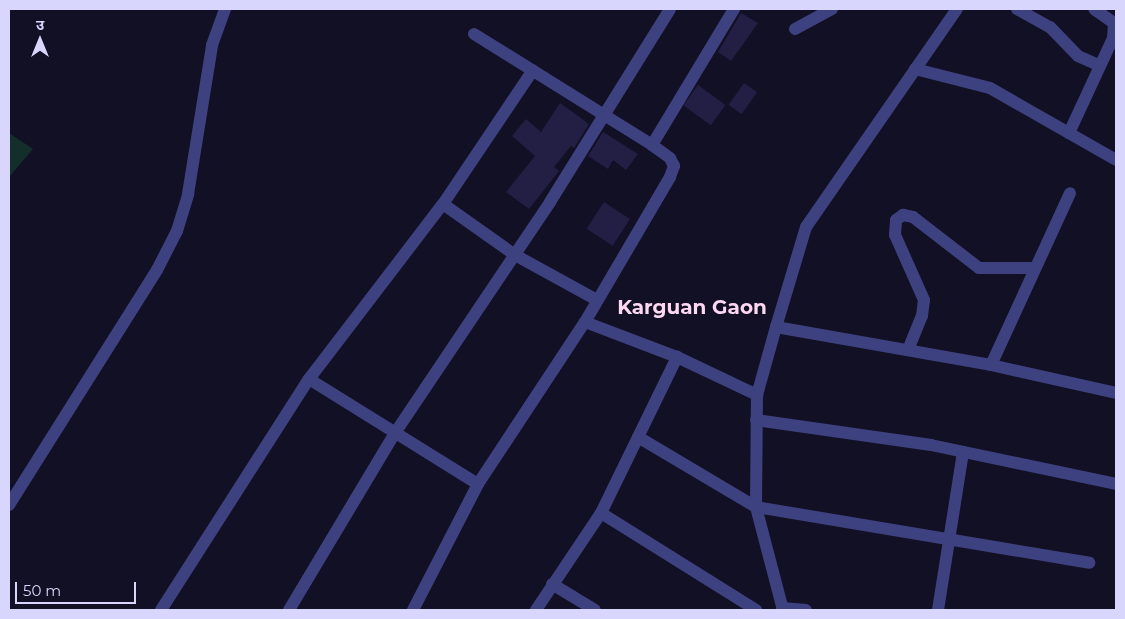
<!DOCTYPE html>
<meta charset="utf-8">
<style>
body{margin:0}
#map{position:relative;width:1125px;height:619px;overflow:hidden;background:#121024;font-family:Montserrat,"Noto Sans Devanagari",sans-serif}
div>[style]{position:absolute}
.green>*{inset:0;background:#142e2b}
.building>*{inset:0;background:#221e44;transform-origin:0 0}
.minor>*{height:12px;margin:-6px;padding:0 6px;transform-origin:6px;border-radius:6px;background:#3e4180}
span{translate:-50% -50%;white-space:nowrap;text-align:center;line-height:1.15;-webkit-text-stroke:4px #121024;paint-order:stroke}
.quarter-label{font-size:20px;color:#fcd8f2;font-weight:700}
.frame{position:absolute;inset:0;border:10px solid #d8d6fc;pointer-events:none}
.north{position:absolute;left:15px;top:15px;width:50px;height:50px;-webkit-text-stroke:4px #121024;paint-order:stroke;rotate:0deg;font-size:14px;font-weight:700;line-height:20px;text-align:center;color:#d8d6fc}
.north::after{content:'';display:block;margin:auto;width:18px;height:22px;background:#d8d6fc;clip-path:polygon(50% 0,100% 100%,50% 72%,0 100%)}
.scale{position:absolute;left:15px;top:582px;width:121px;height:22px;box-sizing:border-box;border:2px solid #d8d6fc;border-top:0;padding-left:6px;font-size:15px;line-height:18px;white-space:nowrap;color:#d8d6fc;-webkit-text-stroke:4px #121024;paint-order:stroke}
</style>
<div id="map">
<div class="green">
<div style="clip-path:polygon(9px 133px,33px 149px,9px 177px)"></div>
</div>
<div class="building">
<div style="clip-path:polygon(741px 13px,758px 23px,731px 61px,718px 52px)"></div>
<div style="left:744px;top:83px;width:16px;height:27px;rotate:35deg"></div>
<div style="left:698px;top:85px;width:34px;height:25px;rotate:36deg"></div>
<div style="clip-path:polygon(560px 103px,589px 124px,574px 148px,571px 146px,554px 167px,559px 171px,529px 209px,506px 192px,535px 156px,512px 136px,526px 119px,541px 132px)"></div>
<div style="clip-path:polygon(603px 132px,638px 154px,626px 170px,613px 160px,608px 169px,588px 156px)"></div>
<div style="left:604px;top:202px;width:31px;height:32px;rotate:33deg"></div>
</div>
<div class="minor">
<div style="left:1017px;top:9px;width:38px;rotate:29deg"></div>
<div style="left:1050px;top:27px;width:40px;rotate:46deg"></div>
<div style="left:1078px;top:56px;width:24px;rotate:24deg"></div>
<div style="left:795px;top:29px;width:42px;rotate:-28.4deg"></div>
<div style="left:474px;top:34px;width:210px;rotate:31.9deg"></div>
<div style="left:915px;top:69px;width:77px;rotate:14.2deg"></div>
<div style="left:990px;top:88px;width:145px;rotate:29.7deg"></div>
<div style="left:1069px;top:133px;width:105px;rotate:-65.1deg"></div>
<div style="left:1113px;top:38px;width:15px;rotate:-86deg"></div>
<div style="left:1114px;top:23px;width:24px;rotate:-145deg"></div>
<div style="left:443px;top:204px;width:88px;rotate:35.3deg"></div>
<div style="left:515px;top:255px;width:94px;rotate:28.8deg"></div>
<div style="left:585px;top:322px;width:168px;rotate:-59.6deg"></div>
<div style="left:670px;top:177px;width:12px;rotate:-70deg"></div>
<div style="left:674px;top:166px;width:9px;rotate:-117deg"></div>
<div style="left:670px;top:158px;width:22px;rotate:-144deg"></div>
<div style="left:652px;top:145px;width:159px;rotate:-58.9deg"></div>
<div style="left:776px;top:327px;width:218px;rotate:10deg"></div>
<div style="left:991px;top:365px;width:189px;rotate:-65.3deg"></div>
<div style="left:908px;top:350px;width:37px;rotate:-68deg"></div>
<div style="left:922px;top:316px;width:16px;rotate:-83deg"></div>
<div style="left:924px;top:300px;width:71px;rotate:-114deg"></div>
<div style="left:895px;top:235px;width:15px;rotate:-86deg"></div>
<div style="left:896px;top:220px;width:9px;rotate:-36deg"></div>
<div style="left:903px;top:215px;width:10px;rotate:11deg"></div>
<div style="left:913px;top:217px;width:83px;rotate:37.7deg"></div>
<div style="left:979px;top:268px;width:56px"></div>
<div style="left:991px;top:365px;width:128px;rotate:12.6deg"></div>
<div style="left:309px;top:379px;width:199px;rotate:31.9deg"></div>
<div style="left:756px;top:420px;width:177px;rotate:8.1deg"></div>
<div style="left:931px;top:445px;width:189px;rotate:11.9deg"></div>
<div style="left:638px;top:437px;width:137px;rotate:30.7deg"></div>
<div style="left:756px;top:507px;width:338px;rotate:9.5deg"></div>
<div style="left:9px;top:505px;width:278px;rotate:-57.8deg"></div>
<div style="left:157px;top:270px;width:44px;rotate:-62.9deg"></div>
<div style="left:177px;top:231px;width:39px;rotate:-73deg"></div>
<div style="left:188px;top:194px;width:151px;rotate:-80.8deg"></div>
<div style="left:212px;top:45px;width:38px;rotate:-70deg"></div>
<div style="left:601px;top:513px;width:183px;rotate:32deg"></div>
<div style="left:552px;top:584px;width:50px;rotate:31.2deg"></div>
<div style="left:782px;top:608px;width:24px;rotate:5deg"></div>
<div style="left:161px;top:610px;width:274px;rotate:-57.4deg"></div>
<div style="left:309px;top:379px;width:220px;rotate:-52.6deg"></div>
<div style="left:443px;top:204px;width:161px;rotate:-56.1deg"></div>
<div style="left:289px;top:610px;width:206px;rotate:-59.1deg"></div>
<div style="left:395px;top:433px;width:278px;rotate:-56.1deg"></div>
<div style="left:550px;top:202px;width:227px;rotate:-58.1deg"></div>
<div style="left:413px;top:610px;width:142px;rotate:-62.7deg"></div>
<div style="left:478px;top:484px;width:194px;rotate:-56.6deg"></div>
<div style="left:585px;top:322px;width:98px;rotate:20.8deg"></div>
<div style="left:677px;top:357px;width:89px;rotate:25.4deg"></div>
<div style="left:536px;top:610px;width:117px;rotate:-56.2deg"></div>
<div style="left:601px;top:513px;width:174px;rotate:-64deg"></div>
<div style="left:783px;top:610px;width:106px;rotate:-104.7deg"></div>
<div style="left:756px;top:507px;width:112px;rotate:-89.5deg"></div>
<div style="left:757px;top:395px;width:71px;rotate:-74.4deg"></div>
<div style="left:776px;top:327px;width:104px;rotate:-73.3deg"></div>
<div style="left:806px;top:227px;width:265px;rotate:-55.3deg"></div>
<div style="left:938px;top:610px;width:160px;rotate:-81deg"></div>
</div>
<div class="quarter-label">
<span style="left:692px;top:307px">Karguan Gaon</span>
</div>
<div class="frame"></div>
<div class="north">उ</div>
<div class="scale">50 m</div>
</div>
